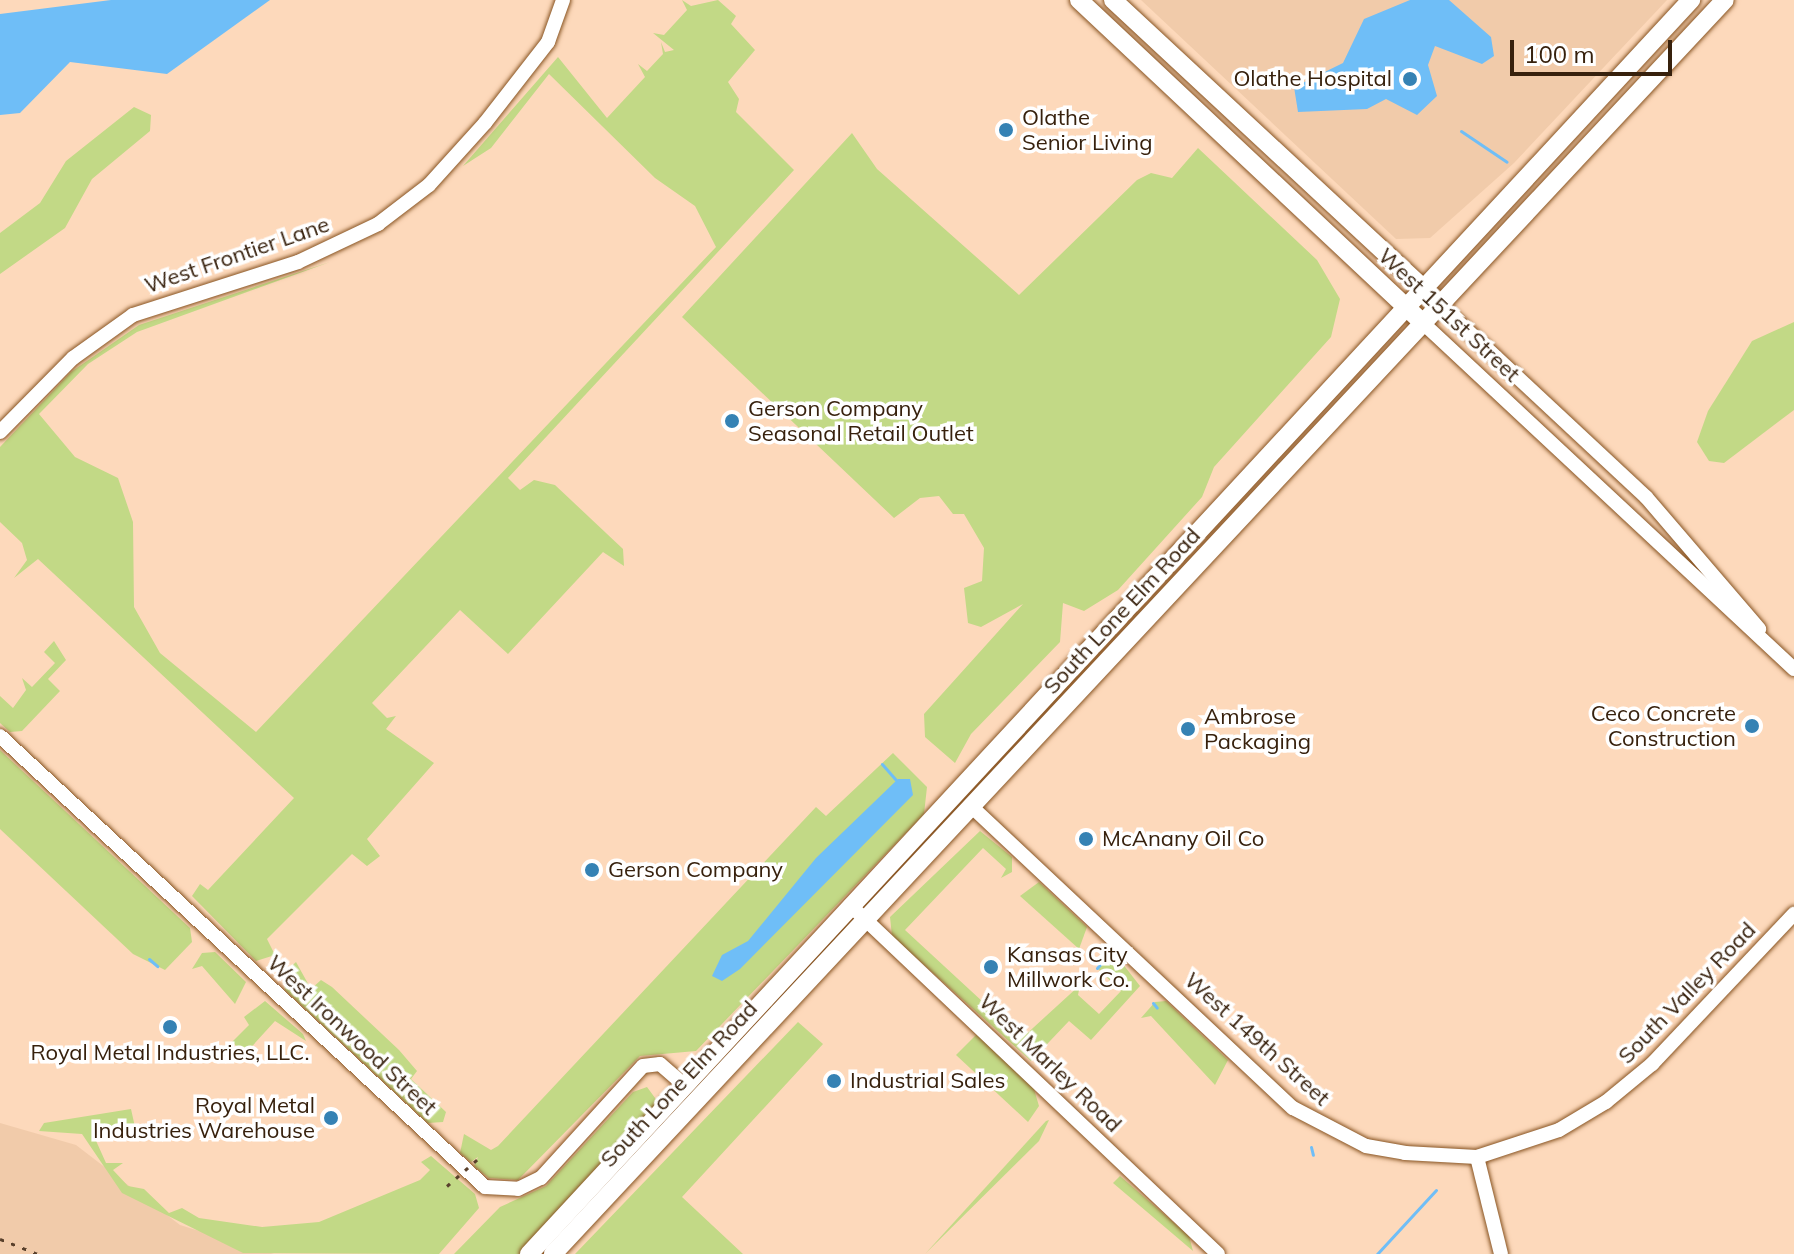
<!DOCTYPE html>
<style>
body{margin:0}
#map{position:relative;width:1794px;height:1254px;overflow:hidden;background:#fdd9bb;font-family:Mulish,sans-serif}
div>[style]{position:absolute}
.built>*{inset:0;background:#f1cbaa}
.green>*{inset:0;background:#c2d986}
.water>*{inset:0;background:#6fbef7}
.stream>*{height:3px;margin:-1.5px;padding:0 1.5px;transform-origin:1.5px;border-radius:1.5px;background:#6fbef7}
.roads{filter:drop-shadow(0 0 2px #885422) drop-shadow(0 0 2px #885422)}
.minor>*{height:14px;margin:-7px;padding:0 7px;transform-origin:7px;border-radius:7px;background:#fff}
.major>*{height:18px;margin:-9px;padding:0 9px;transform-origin:9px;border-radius:9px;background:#fff}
.rail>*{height:3px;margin-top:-1.5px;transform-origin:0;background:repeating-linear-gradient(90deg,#59402b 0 4px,transparent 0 12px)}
.dots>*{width:22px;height:22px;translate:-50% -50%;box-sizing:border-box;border:4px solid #fff;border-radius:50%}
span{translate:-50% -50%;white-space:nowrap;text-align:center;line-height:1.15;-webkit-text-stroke:7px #fff;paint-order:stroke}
.poi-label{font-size:22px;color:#37210d}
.right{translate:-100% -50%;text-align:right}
.left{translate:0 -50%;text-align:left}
.street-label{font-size:22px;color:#37210d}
.scale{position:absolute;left:1510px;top:40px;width:162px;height:36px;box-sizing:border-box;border:4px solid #37210d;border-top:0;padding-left:10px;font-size:24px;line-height:28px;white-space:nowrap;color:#37210d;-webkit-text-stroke:6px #fff;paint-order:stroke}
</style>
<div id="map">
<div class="built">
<div style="clip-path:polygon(1141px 0,1667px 0,1514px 163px,1430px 238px,1396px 239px)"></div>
<div style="clip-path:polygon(0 1123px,76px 1145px,180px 1225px,274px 1254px,0 1254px)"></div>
</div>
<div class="green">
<div style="clip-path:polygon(682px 0,691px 6px,718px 0,736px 16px,731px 24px,755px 50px,728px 82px,739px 99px,736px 112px,794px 170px,508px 478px,520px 490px,534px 480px,555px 485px,623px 549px,624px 566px,603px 552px,508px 654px,460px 610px,372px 703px,387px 718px,396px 716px,386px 729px,434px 763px,367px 839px,380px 856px,367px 866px,352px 854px,267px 939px,275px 955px,256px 961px,192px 896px,200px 884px,208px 890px,294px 798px,38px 559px,14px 578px,27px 560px,22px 543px,0 522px,0 447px,71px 372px,139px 325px,330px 262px,137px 332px,88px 364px,39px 414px,75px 457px,118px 478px,133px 522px,134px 607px,160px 653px,256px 732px,716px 247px,695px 206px,655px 178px,549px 74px,491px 148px,463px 166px,558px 57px,607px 118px,645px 77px,638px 64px,647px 71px,663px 54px,661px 42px,665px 52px,674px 50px,653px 33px,664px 35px,687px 10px)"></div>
<div style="clip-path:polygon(134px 107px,151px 115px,150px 131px,92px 179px,65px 228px,0 274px,0 233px,40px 203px,66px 161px)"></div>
<div style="clip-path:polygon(852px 133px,877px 169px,1019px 295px,1137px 180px,1151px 173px,1172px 178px,1198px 148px,1317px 260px,1340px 299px,1331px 337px,1214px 467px,1202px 497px,1118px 590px,1084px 611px,1063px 603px,1060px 642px,971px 734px,955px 763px,925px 737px,924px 714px,1023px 604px,981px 627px,968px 623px,964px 588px,982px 581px,984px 548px,964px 514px,953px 514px,939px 496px,920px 498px,894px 518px,682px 317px)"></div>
<div style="clip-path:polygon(1794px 322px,1794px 410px,1724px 463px,1709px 461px,1697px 442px,1708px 411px,1752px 341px)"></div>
<div style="clip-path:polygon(54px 641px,66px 660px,48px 679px,60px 691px,22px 731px,10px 732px,0 723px,0 696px,13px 708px,26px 690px,22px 678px,32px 687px,55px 663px,44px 652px)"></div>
<div style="clip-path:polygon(0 750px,190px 928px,192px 942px,165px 970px,133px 954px,0 829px)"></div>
<div style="clip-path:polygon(893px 753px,927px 787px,924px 814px,696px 1051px,640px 1056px,518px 1180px,489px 1178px,474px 1166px,478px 1157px,471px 1162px,460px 1153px,464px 1134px,491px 1150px,498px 1146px,816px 807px,826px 816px)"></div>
<div style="clip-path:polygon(980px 831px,1012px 857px,1012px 872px,1001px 878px,1006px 869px,983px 848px,905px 930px,1022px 1038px,1080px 985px,1078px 995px,1099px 1014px,1121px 991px,1098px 969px,1105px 960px,1094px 962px,1115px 954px,1140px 986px,1091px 1040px,1069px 1021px,1031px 1061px,892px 936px,890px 917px)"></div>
<div style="clip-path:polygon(1039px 882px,1087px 927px,1079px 949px,1020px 896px)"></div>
<div style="clip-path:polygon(215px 952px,246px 982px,235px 1004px,202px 966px,192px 969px,202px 953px)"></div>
<div style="clip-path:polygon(296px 962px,311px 989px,321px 980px,332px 987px,399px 1050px,417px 1071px,411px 1079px,446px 1112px,443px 1122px,428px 1123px,285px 990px,284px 973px)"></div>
<div style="clip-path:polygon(265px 1001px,303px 1034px,306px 1041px,275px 1021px,245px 1054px,232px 1042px,249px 1025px,244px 1017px)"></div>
<div style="clip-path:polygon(1166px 1001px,1228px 1060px,1215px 1085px,1151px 1016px,1141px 1018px,1155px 1002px)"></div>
<div style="clip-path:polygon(798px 1022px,823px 1044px,682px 1197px,743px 1254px,575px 1254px)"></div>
<div style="clip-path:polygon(977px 1034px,1033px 1086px,1039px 1106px,1028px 1122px,956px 1055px)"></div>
<div style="clip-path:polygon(647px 1087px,658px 1102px,519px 1254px,454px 1254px,500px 1207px,546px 1186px,633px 1092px)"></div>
<div style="clip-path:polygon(131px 1109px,135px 1127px,93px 1134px,106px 1163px,123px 1163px,113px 1170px,128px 1186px,144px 1189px,169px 1213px,182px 1208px,199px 1218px,262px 1227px,319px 1222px,420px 1180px,430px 1170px,421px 1162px,431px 1156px,475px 1194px,479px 1208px,439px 1254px,243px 1253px,122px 1193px,82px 1134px,39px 1131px,44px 1123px)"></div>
<div style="clip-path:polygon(1049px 1120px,1039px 1141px,925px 1254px,1046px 1121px)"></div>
<div style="clip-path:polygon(1120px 1176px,1189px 1236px,1193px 1251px,1113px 1183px)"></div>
</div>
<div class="water">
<div style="clip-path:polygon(111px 0,270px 0,167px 74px,70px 62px,20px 113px,0 115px,0 14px)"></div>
<div style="clip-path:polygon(1410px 0,1449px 0,1491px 37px,1494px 56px,1482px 64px,1435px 46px,1428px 65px,1437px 96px,1417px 115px,1386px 99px,1367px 109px,1298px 112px,1294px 87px,1343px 63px,1364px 19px)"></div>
<div style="clip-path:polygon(898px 779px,910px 779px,913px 795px,740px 969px,722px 981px,712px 976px,722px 955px,748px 941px,816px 858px)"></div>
</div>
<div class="stream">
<div style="left:1461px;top:131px;width:55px;rotate:34deg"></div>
<div style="left:882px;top:764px;width:21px;rotate:49deg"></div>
<div style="left:149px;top:959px;width:11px;rotate:41deg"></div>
<div style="left:1097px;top:968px;width:11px;rotate:-49deg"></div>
<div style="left:1153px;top:1003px;width:6px;rotate:51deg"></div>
<div style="left:1311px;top:1147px;width:8px;rotate:76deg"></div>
<div style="left:1377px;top:1254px;width:87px;rotate:-47.3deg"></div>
</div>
<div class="roads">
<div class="minor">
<div style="left:1441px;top:306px;width:280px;rotate:43deg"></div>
<div style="left:1646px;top:497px;width:174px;rotate:49.4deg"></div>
<div style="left:1424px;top:324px;width:506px;rotate:43deg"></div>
<div style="left:0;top:432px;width:104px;rotate:-45.4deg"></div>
<div style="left:73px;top:358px;width:74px;rotate:-35.6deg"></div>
<div style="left:133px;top:315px;width:173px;rotate:-17.8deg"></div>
<div style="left:298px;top:262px;width:89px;rotate:-25.4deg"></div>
<div style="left:378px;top:224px;width:64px;rotate:-37.4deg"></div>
<div style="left:429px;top:185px;width:84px;rotate:-47.9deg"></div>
<div style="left:485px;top:123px;width:103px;rotate:-52.1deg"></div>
<div style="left:548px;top:42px;width:45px;rotate:-70.3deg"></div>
<div style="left:0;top:736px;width:662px;rotate:42.92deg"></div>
<div style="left:485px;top:1187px;width:33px;rotate:3deg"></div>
<div style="left:518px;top:1189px;width:25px;rotate:-26deg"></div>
<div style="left:541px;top:1178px;width:151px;rotate:-47.7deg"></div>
<div style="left:643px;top:1066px;width:17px;rotate:-7deg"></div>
<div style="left:660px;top:1064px;width:32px;rotate:41deg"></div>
<div style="left:972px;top:807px;width:440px;rotate:43.2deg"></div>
<div style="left:1293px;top:1108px;width:82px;rotate:27.5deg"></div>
<div style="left:1366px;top:1146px;width:40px;rotate:10deg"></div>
<div style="left:1405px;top:1153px;width:72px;rotate:3.2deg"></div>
<div style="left:1477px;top:1157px;width:86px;rotate:-18.2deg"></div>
<div style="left:1559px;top:1130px;width:55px;rotate:-30.8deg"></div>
<div style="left:1606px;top:1102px;width:60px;rotate:-39.6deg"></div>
<div style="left:1652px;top:1064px;width:207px;rotate:-46.6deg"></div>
<div style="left:850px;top:905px;width:507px;rotate:43.48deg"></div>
<div style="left:1477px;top:1157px;width:100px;rotate:76.1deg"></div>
</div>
<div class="major">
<div style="left:1079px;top:0;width:473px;rotate:43.2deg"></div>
<div style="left:1113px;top:0;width:434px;rotate:42.9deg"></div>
<div style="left:529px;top:1254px;width:1710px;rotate:-47.18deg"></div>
<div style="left:553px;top:1254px;width:1716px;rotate:-46.94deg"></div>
</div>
</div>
<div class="rail">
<div style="left:447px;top:1186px;width:43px;rotate:-41.2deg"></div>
<div style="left:0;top:1239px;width:41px;rotate:21.5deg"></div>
</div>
<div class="dots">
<div style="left:1410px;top:79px;background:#3582b4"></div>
<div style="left:1006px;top:130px;background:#3582b4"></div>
<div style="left:732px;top:421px;background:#3582b4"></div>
<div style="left:1752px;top:726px;background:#3582b4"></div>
<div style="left:1188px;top:729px;background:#3582b4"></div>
<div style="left:1086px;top:839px;background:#3582b4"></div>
<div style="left:592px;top:870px;background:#3582b4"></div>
<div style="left:991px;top:967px;background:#3582b4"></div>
<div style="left:170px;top:1027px;background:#3582b4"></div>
<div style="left:834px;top:1081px;background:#3582b4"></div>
<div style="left:331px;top:1118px;background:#3582b4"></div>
</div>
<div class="poi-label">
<span class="right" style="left:1392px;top:79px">Olathe Hospital</span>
<span class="left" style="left:1022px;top:130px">Olathe<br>Senior Living</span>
<span class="left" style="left:748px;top:421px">Gerson Company<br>Seasonal Retail Outlet</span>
<span class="right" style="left:1736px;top:726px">Ceco Concrete<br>Construction</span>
<span class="left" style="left:1204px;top:729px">Ambrose<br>Packaging</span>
<span class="left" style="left:1102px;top:839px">McAnany Oil Co</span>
<span class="left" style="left:608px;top:870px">Gerson Company</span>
<span class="left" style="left:1007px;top:967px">Kansas City<br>Millwork Co.</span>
<span style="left:170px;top:1053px">Royal Metal Industries, LLC.</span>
<span class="left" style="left:850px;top:1081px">Industrial Sales</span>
<span class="right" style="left:315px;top:1118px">Royal Metal<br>Industries Warehouse</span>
</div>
<div class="street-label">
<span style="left:237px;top:255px;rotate:-19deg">West Frontier Lane</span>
<span style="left:1449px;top:315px;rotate:43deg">West 151st Street</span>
<span style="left:1122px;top:611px;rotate:-47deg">South Lone Elm Road</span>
<span style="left:1687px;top:993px;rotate:-46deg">South Valley Road</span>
<span style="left:352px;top:1035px;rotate:43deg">West Ironwood Street</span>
<span style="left:1257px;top:1039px;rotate:42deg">West 149th Street</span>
<span style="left:1050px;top:1063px;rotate:44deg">West Marley Road</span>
<span style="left:679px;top:1084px;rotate:-47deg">South Lone Elm Road</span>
</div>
<div class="scale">100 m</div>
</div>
